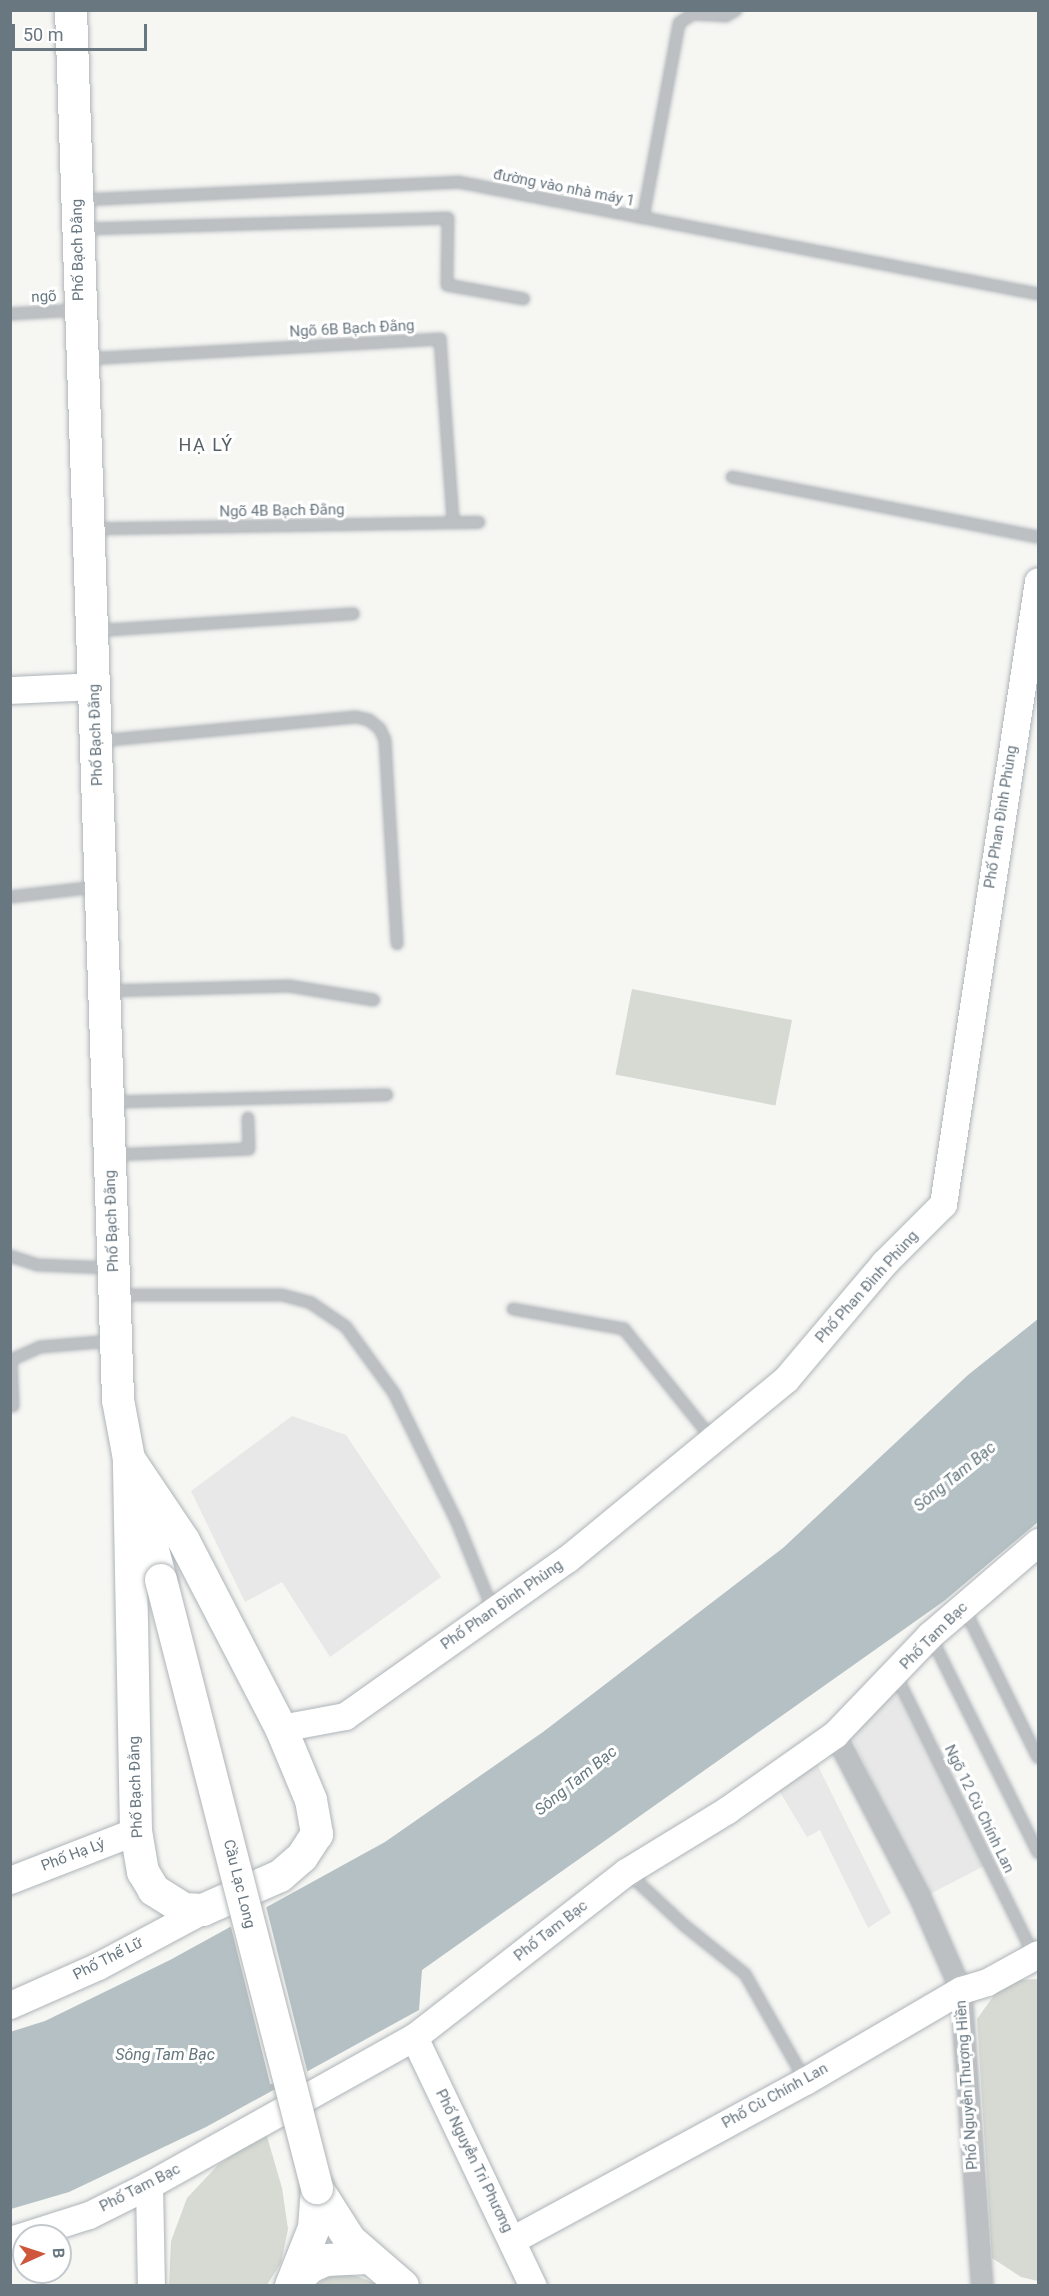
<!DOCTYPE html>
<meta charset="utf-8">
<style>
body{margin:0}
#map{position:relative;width:1049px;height:2296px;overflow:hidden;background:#f6f6f3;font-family:Roboto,sans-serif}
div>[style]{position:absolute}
.built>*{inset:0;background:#e7e8e7}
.green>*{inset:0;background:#d6dad3;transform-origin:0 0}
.water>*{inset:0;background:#b4c0c3}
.pier>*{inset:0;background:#f6f6f3;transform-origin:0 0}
.roads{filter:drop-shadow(0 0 2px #aeb4b8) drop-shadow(0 0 2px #aeb4b8)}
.lane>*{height:10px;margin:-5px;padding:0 5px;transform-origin:5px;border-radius:5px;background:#bcc0c3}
.street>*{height:20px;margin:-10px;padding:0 10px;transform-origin:10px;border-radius:10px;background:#bcc0c3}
.secondary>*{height:27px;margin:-13.5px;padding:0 13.5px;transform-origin:13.5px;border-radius:13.5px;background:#fff}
.primary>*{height:32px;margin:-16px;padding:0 16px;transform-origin:16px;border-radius:16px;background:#fff}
.bridges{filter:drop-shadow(0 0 2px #b0b4b7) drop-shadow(0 0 2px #b0b4b7)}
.primary-bridge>*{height:32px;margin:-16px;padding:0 16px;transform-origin:16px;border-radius:16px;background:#fff}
span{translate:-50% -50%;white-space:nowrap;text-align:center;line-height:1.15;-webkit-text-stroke:6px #fff;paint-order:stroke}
.street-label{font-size:15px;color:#697781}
.water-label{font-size:16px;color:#64777d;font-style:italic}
.quarter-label{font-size:18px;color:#566067;letter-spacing:1.5px}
.frame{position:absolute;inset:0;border:12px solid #697781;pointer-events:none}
.north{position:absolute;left:12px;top:2224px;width:60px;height:60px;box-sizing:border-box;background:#fff;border:2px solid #c3c9cd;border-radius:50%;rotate:87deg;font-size:16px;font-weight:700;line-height:24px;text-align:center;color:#697781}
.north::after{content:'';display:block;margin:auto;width:21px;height:27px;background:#ce563c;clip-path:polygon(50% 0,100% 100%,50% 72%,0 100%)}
.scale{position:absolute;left:12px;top:24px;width:135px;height:27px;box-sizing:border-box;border:3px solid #697781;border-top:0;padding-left:8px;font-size:18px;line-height:21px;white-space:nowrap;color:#697781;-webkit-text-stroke:4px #fff;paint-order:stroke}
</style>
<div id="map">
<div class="built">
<div style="clip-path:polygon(292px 1416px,346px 1435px,441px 1577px,330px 1657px,282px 1582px,245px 1602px,191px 1491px)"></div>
<div style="clip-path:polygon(899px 1684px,988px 1864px,926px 1896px,851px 1735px)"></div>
<div style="clip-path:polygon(813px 1756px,891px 1913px,868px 1928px,820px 1830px,807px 1837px,775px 1784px)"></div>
</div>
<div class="green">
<div style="left:632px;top:989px;width:163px;height:87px;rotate:11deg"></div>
<div style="clip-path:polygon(1038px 1979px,1038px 2281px,1021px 2277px,992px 2258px,977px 2019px,997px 1991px,1019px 1980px)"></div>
<div style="clip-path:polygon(266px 2133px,282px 2188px,288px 2229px,281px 2263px,267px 2285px,169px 2286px,171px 2241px,187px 2198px,218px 2165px)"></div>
<div style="clip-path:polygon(343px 2273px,359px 2277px,382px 2286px,316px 2286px,326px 2278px)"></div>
</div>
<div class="water">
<div style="clip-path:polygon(1038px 1319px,1038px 1522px,944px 1601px,422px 1970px,419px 2010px,206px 2127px,69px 2192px,11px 2209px,10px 2032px,45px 2021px,170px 1960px,385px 1842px,543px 1732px,783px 1548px,968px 1375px)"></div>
</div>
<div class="pier">
<div style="left:265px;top:1902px;width:178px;height:39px;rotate:76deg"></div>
</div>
<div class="roads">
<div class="lane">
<div style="left:80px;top:200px;width:378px;rotate:-2.7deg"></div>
<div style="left:458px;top:182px;width:591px;rotate:10.93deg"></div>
<div style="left:643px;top:218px;width:198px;rotate:-79.5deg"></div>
<div style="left:679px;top:23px;width:17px;rotate:-33deg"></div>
<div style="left:693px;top:14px;width:33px;rotate:3deg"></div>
<div style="left:726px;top:16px;width:12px;rotate:-31deg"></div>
<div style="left:81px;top:229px;width:367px;rotate:-1.7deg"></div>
<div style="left:448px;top:218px;width:67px;rotate:90.9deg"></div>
<div style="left:447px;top:285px;width:78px;rotate:10.3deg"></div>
<div style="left:10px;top:314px;width:69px;rotate:-3.3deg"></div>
<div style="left:85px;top:359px;width:356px;rotate:-3.2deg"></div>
<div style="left:440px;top:339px;width:183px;rotate:85.9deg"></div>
<div style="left:732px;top:477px;width:312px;rotate:11.1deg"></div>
<div style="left:92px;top:529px;width:387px;rotate:-1deg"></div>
<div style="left:94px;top:631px;width:260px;rotate:-3.8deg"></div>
<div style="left:98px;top:741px;width:259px;rotate:-5.3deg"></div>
<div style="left:356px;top:717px;width:13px;rotate:13deg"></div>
<div style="left:369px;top:720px;width:14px;rotate:39deg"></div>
<div style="left:380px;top:729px;width:12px;rotate:66deg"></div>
<div style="left:385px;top:740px;width:204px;rotate:86.6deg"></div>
<div style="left:10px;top:897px;width:88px;rotate:-6.6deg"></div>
<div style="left:107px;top:991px;width:182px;rotate:-1.6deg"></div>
<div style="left:289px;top:986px;width:86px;rotate:9.4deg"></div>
<div style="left:111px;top:1102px;width:276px;rotate:-1.5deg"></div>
<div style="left:112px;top:1155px;width:137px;rotate:-2.5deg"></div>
<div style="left:249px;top:1149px;width:31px;rotate:-92deg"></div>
<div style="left:10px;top:1256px;width:29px;rotate:18deg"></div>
<div style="left:38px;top:1265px;width:72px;rotate:2.4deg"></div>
<div style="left:118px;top:1295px;width:164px"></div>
<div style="left:282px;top:1295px;width:30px;rotate:15deg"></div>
<div style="left:311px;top:1303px;width:42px;rotate:34.4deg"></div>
<div style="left:346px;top:1327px;width:82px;rotate:54deg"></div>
<div style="left:394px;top:1393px;width:144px;rotate:64deg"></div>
<div style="left:457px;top:1522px;width:95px;rotate:67.8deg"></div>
<div style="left:513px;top:1309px;width:113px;rotate:10.2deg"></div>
<div style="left:624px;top:1329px;width:141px;rotate:51.3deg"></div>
<div style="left:13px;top:1406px;width:46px;rotate:-92.5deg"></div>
<div style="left:11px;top:1360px;width:32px;rotate:-24deg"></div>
<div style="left:40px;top:1347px;width:72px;rotate:-4.8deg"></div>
<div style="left:963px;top:1606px;width:169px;rotate:63.7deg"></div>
<div style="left:930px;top:1635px;width:243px;rotate:63.6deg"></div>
<div style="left:896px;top:1675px;width:314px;rotate:63.8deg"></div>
<div style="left:627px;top:1872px;width:79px;rotate:43deg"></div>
<div style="left:685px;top:1926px;width:77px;rotate:38.7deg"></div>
<div style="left:745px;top:1974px;width:122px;rotate:60.5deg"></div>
</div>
<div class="street">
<div style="left:835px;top:1734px;width:184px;rotate:62.5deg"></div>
<div style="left:920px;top:1897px;width:102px;rotate:66.2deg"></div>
<div style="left:961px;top:1990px;width:297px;rotate:85.9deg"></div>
</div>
<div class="secondary">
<div style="left:10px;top:690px;width:84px;rotate:-2.7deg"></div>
<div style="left:281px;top:1728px;width:65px;rotate:-10.6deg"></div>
<div style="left:345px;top:1716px;width:272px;rotate:-35.3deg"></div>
<div style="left:567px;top:1559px;width:283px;rotate:-39.4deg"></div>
<div style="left:786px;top:1379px;width:152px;rotate:-49.8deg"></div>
<div style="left:884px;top:1263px;width:83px;rotate:-45deg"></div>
<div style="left:943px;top:1204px;width:630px;rotate:-81.33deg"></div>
<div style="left:10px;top:1880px;width:135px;rotate:-21.3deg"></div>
<div style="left:10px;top:2005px;width:96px;rotate:-23.9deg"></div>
<div style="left:98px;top:1966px;width:119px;rotate:-28.1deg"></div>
<div style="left:414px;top:2037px;width:276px;rotate:64.5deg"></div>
<div style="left:149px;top:2185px;width:101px;rotate:88.9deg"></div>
<div style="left:10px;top:2240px;width:83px;rotate:-17.6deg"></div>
<div style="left:89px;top:2215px;width:67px;rotate:-26.6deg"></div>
<div style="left:149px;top:2185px;width:304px;rotate:-29.2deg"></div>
<div style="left:414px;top:2037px;width:269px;rotate:-37.9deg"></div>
<div style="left:626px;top:1872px;width:119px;rotate:-31.5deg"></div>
<div style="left:727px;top:1810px;width:132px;rotate:-35.1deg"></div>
<div style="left:835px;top:1734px;width:137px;rotate:-46.2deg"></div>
<div style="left:930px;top:1635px;width:143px;rotate:-40.7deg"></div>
<div style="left:512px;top:2240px;width:333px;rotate:-28.5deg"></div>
<div style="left:805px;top:2081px;width:181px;rotate:-30.3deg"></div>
<div style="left:961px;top:1990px;width:27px;rotate:-17deg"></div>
<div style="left:987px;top:1982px;width:58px;rotate:-28.8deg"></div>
</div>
<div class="primary">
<div style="left:71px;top:10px;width:1391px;rotate:88.06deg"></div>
<div style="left:118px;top:1400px;width:60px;rotate:79.4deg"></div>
<div style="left:129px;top:1459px;width:125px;rotate:75.2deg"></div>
<div style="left:129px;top:1459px;width:99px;rotate:56.1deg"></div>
<div style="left:184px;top:1541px;width:211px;rotate:62.6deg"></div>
<div style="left:281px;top:1728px;width:78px;rotate:67.4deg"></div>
<div style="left:311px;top:1800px;width:35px;rotate:80deg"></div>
<div style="left:317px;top:1834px;width:27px;rotate:123deg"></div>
<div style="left:302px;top:1857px;width:29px;rotate:139deg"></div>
<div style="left:280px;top:1876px;width:84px;rotate:156.2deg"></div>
<div style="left:203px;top:1910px;width:19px;rotate:-177deg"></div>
<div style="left:184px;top:1909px;width:36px;rotate:-148deg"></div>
<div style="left:154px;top:1890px;width:21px;rotate:-121deg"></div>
<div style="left:143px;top:1872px;width:42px;rotate:-99.7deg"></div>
<div style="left:136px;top:1831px;width:372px;rotate:-91.1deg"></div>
<div style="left:317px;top:2188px;width:62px;rotate:57.6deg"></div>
<div style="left:350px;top:2240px;width:70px;rotate:41deg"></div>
<div style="left:292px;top:2284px;width:25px;rotate:-43deg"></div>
<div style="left:310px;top:2267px;width:17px;rotate:-24deg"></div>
<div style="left:326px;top:2260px;width:42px;rotate:-2.7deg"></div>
<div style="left:291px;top:2286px;width:62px;rotate:-68.4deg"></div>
<div style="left:314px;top:2228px;width:40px;rotate:-85.7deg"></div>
</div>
</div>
<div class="bridges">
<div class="primary-bridge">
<div style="left:161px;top:1580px;width:628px;rotate:75.61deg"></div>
</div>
</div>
<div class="street-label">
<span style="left:564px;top:188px;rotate:11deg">đường vào nhà máy 1</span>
<span style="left:78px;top:250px;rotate:-91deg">Phố Bạch Đằng</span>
<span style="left:44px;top:297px;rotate:-3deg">ngõ</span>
<span style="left:352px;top:329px;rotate:-3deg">Ngõ 6B Bạch Đằng</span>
<span style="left:282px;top:511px;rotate:-1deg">Ngõ 4B Bạch Đằng</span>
<span style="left:96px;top:735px;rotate:-92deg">Phố Bạch Đằng</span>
<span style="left:1001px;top:817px;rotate:-81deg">Phố Phan Đình Phùng</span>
<span style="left:112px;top:1221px;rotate:-92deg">Phố Bạch Đằng</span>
<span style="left:867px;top:1287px;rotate:-48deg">Phố Phan Đình Phùng</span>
<span style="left:502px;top:1605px;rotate:-35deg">Phố Phan Đình Phùng</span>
<span style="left:934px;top:1636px;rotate:-45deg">Phố Tam Bạc</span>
<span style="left:136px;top:1787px;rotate:-92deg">Phố Bạch Đằng</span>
<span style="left:979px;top:1809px;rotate:64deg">Ngõ 12 Cù Chính Lan</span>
<span style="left:73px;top:1855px;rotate:-21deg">Phố Hạ Lý</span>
<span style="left:239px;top:1884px;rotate:76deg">Cầu Lạc Long</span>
<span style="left:551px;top:1931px;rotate:-38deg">Phố Tam Bạc</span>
<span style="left:108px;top:1959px;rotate:-27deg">Phố Thế Lữ</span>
<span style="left:967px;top:2085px;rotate:-94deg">Phố Nguyễn Thượng Hiền</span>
<span style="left:775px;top:2096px;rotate:-29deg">Phố Cù Chính Lan</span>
<span style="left:474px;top:2161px;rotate:64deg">Phố Nguyễn Tri Phương</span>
<span style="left:140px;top:2188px;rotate:-27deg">Phố Tam Bạc</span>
</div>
<div class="water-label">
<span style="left:955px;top:1477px;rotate:-39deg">Sông Tam Bạc</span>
<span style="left:576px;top:1781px;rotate:-39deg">Sông Tam Bạc</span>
<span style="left:165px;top:2055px">Sông Tam Bạc</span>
</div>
<div class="quarter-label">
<span style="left:206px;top:445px">HẠ LÝ</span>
</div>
<div class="frame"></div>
<div class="north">B</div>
<div class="scale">50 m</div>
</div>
